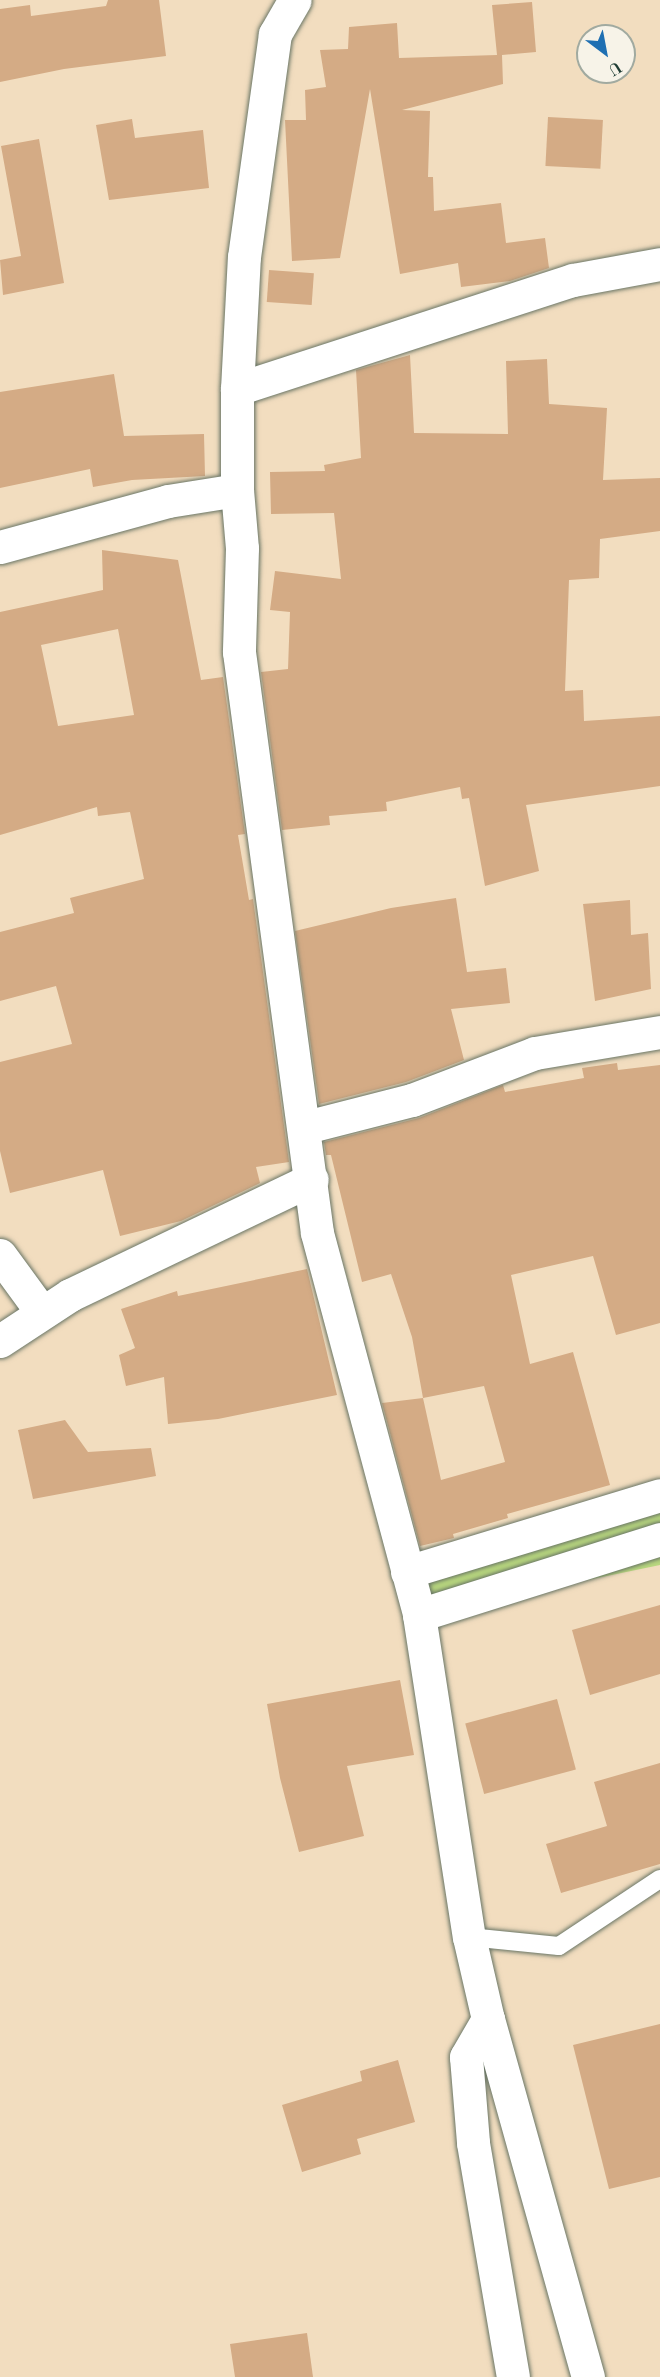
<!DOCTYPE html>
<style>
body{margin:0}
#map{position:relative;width:660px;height:2377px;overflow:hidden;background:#f2ddbf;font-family:"Old Standard TT",serif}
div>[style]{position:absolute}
.green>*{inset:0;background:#b9d87f}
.building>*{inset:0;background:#d4ab85;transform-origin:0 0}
.roads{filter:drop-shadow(0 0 2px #697565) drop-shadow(0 0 2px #697565)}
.service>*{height:18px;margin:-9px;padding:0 9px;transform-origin:9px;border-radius:9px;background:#fff}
.minor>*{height:33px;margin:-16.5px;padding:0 16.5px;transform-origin:16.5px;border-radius:16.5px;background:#fff}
span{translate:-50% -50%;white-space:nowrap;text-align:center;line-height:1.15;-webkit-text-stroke:4.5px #f7f3e8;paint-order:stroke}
.north{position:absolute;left:576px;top:24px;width:60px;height:60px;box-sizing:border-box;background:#f7f3e8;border:2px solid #a1aaa0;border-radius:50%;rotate:148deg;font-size:16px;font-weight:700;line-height:24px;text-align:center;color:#1f3d34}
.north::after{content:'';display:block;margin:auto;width:21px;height:27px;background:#1f6fb2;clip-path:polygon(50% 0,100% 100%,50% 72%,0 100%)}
</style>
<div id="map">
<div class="green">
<div style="clip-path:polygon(660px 1501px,660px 1565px,419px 1615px,407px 1572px)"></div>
</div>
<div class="building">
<div style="clip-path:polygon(108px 0,159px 0,166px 56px,64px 69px,0 82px,0 9px,30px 5px,31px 16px,106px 6px)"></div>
<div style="clip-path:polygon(532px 2px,536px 52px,502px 55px,503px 84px,402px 110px,430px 111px,428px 177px,433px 177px,434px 211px,501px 203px,506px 243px,545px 238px,549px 268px,510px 281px,461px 287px,458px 263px,400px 274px,370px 89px,340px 258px,292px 261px,285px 120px,306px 120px,305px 90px,326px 87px,320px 50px,348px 49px,349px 27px,397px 23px,399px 58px,497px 55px,492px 5px)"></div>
<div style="left:548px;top:117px;width:55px;height:49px;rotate:3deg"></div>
<div style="clip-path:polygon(132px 119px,135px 138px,203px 130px,209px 188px,109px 200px,96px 125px)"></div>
<div style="clip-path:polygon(39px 139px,64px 283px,3px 295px,0 260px,21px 256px,1px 146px)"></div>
<div style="left:269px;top:270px;width:45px;height:32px;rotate:4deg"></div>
<div style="clip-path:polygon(410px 355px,414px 433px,508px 434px,506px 361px,547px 359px,549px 404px,607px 408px,603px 480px,660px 478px,660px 531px,600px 539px,599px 578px,569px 580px,565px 691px,583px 690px,584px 721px,660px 716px,660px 786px,526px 805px,539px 871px,485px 886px,469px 798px,462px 799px,460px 787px,386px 802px,387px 811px,329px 816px,330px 825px,282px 830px,261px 672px,288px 669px,290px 612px,270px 610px,275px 571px,341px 579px,334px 513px,271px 514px,270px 472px,325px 471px,324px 465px,361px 458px,356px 370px)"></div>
<div style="clip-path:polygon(114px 374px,124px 436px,204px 434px,205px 476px,132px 480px,93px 487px,90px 469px,0 488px,0 392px)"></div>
<div style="clip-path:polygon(evenodd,102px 550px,178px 560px,201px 680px,223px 677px,245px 834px,238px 835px,249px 900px,253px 899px,289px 1162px,256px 1167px,260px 1183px,181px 1221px,120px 1236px,103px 1170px,10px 1193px,0 1151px,0 1062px,72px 1044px,56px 986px,0 1001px,0 932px,74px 913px,70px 898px,144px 879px,130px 812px,98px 816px,97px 807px,0 835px,0 612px,103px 590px,102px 550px,118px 629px,134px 715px,58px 726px,41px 645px,118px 629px)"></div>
<div style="clip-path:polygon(456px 898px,467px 972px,506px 968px,510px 1003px,451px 1009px,464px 1060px,406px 1082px,319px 1104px,295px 931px,391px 908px)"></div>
<div style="clip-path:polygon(630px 900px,631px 935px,648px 933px,651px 989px,595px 1001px,583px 904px)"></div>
<div style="clip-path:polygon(evenodd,617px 1063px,618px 1070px,660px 1065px,660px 1323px,616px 1335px,593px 1256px,511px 1275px,530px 1364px,573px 1352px,610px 1485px,507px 1514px,508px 1518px,453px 1534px,454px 1538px,420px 1546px,382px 1403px,423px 1398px,412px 1337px,391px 1274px,362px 1282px,331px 1155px,326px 1155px,324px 1142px,419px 1118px,503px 1085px,505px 1092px,584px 1078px,582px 1068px,617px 1063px,484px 1386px,505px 1462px,441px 1480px,423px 1398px,484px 1386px)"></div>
<div style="clip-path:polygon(307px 1269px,337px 1395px,218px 1419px,168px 1424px,164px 1377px,126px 1386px,119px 1355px,135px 1348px,121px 1309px,177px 1291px,178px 1296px)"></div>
<div style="clip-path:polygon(65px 1420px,88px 1452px,151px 1448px,156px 1476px,33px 1499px,18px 1430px)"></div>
<div style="clip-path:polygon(660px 1605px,660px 1674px,590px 1695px,572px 1630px)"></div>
<div style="clip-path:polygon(400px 1680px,414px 1755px,347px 1766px,364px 1836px,299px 1852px,280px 1778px,267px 1704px)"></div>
<div style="left:557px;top:1699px;width:73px;height:95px;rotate:75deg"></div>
<div style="clip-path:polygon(660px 1763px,660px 1864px,561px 1893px,546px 1844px,607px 1826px,594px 1782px)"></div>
<div style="clip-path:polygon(660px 2024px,660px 2177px,609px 2189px,573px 2045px)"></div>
<div style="clip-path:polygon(398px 2060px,415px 2122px,357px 2139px,361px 2154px,302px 2172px,282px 2105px,362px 2081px,360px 2071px)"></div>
<div style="clip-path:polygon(307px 2333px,313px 2377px,235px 2377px,230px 2344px)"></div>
</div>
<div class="roads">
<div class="service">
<div style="left:469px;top:1937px;width:90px;rotate:5.7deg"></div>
<div style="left:559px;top:1946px;width:121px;rotate:-33.6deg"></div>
</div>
<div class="minor">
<div style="left:237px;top:389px;width:353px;rotate:-18deg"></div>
<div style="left:573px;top:280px;width:88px;rotate:-10.4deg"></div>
<div style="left:237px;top:490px;width:101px;rotate:-90deg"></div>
<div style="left:237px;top:389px;width:132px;rotate:-87deg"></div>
<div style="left:244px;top:257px;width:225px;rotate:-82.1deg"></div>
<div style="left:275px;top:34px;width:39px;rotate:-60deg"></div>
<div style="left:0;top:547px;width:174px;rotate:-15.3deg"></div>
<div style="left:168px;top:501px;width:70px;rotate:-9.1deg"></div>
<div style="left:237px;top:490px;width:58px;rotate:85.1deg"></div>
<div style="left:242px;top:548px;width:104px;rotate:91.7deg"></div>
<div style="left:239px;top:652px;width:586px;rotate:82.35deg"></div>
<div style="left:317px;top:1233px;width:395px;rotate:75deg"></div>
<div style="left:419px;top:1615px;width:326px;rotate:81.2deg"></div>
<div style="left:469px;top:1937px;width:84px;rotate:77deg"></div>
<div style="left:488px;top:2019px;width:372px;rotate:74.4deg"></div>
<div style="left:306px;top:1127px;width:109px;rotate:-14.3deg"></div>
<div style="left:412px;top:1100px;width:132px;rotate:-20.9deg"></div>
<div style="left:535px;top:1053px;width:127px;rotate:-9.5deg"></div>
<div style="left:0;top:1255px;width:69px;rotate:53.8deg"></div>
<div style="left:0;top:1341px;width:84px;rotate:-33.3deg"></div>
<div style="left:70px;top:1295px;width:268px;rotate:-25.6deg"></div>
<div style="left:407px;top:1572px;width:264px;rotate:-16.9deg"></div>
<div style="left:419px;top:1615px;width:253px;rotate:-17.5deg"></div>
<div style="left:488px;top:2019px;width:44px;rotate:120.1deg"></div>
<div style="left:466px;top:2057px;width:86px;rotate:85.3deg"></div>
<div style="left:473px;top:2143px;width:237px;rotate:80.3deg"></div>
</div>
</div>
<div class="north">U</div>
</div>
